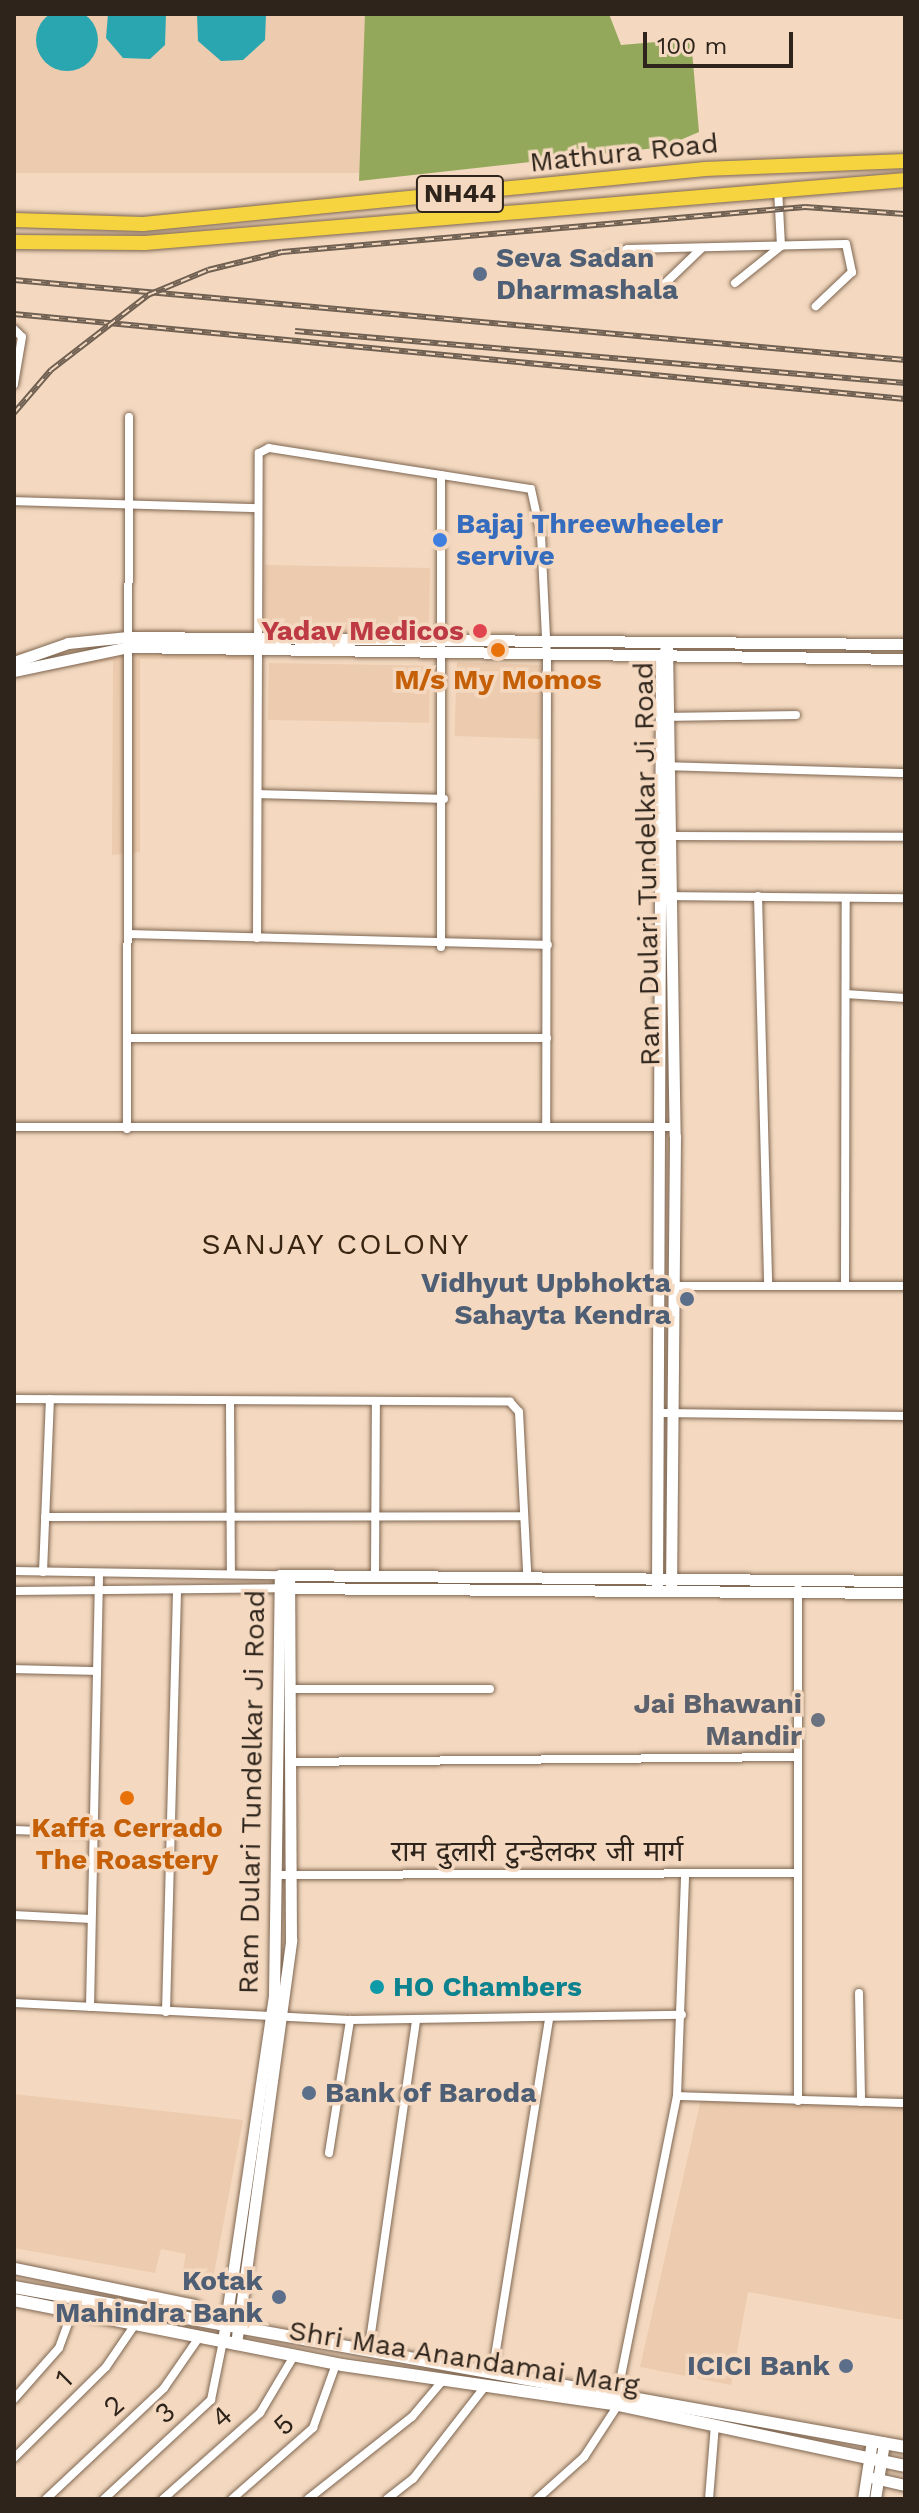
<!DOCTYPE html>
<meta charset="utf-8">
<style>
body{margin:0}
#map{position:relative;width:919px;height:2513px;overflow:hidden;background:#f4d9c0;font-family:"Work Sans","Noto Sans Devanagari",sans-serif}
div>[style]{position:absolute}
.built>*{inset:0;background:#eccbae;transform-origin:0 0}
.forest>*{inset:0;background:#94a85c}
.water>*{inset:0;background:#2aa6b0}
.round{border-radius:50%}
.roads{filter:drop-shadow(0 0 2px #7e6651) drop-shadow(0 0 2px #7e6651)}
.minor>*{height:8px;margin:-4px;padding:0 4px;transform-origin:4px;border-radius:4px;background:#fff}
.tertiary>*{height:11px;margin:-5.5px;padding:0 5.5px;transform-origin:5.5px;border-radius:5.5px;background:#fff}
.secondary>*{height:12px;margin:-6px;padding:0 6px;transform-origin:6px;border-radius:6px;background:#fff}
.trunk>*{height:14px;margin:-7px;padding:0 7px;transform-origin:7px;border-radius:7px;background:#f6d43f}
.rail>*{height:6px;margin-top:-3px;transform-origin:0;background:repeating-linear-gradient(90deg,#f4d9c0 0 9px,#706052 0 18px);box-sizing:border-box;border-block:2px solid #706052}
.dots>*{width:22px;height:22px;translate:-50% -50%;box-sizing:border-box;border:4px solid #f4d9c0;border-radius:50%}
span{translate:-50% -50%;white-space:nowrap;text-align:center;line-height:1.15;-webkit-text-stroke:7px #f4d9c0;paint-order:stroke}
.shield-label span{padding:2px 6px;background:#f4d9c0;border:2px solid;border-radius:6px;-webkit-text-stroke-width:0}
.shield-label{font-size:26px;color:#2e241b;font-weight:700}
.street-label{font-size:28px;color:#2e241b}
.service-label{font-size:28px;color:#4e5e75;font-weight:700}
.left{translate:0 -50%;text-align:left}
.right{translate:-100% -50%;text-align:right}
.shop-label{font-size:28px;color:#366cbe;font-weight:700}
.health-label{font-size:28px;color:#be3a42;font-weight:700}
.food-label{font-size:28px;color:#c56008;font-weight:700}
.worship-label{font-size:28px;color:#5b616d;font-weight:700}
.culture-label{font-size:28px;color:#0d838f;font-weight:700}
.neighbourhood-label{font-size:30px;color:#382410;letter-spacing:2px}
.frame{position:absolute;inset:0;border:16px solid #2e241b;pointer-events:none}
.scale{position:absolute;left:643px;top:32px;width:150px;height:36px;box-sizing:border-box;border:4px solid #2e241b;border-top:0;padding-left:10px;font-size:24px;line-height:28px;white-space:nowrap;color:#2e241b;-webkit-text-stroke:6px #f4d9c0;paint-order:stroke}
</style>
<div id="map">
<div class="built">
<div style="left:14px;top:14px;width:351px;height:159px"></div>
<div style="left:265px;top:565px;width:165px;height:65px;rotate:1deg"></div>
<div style="clip-path:polygon(144px 629px,254px 630px,254px 660px,140px 659px,140px 852px,112px 855px,113px 660px,14px 677px,14px 653px)"></div>
<div style="left:457px;top:662px;width:86px;height:74px;rotate:2deg"></div>
<div style="left:269px;top:663px;width:161px;height:57px;rotate:1deg"></div>
<div style="clip-path:polygon(14px 2094px,243px 2120px,212px 2284px,181px 2279px,186px 2254px,161px 2249px,155px 2273px,14px 2248px)"></div>
<div style="clip-path:polygon(701px 2099px,905px 2105px,905px 2416px,904px 2320px,748px 2292px,731px 2385px,640px 2367px)"></div>
</div>
<div class="forest">
<div style="clip-path:polygon(365px 14px,609px 14px,621px 45px,691px 39px,699px 132px,664px 147px,359px 181px)"></div>
</div>
<div class="water">
<div class="round" style="left:36px;top:9px;width:62px;height:62px"></div>
<div style="clip-path:polygon(108px 14px,166px 14px,165px 45px,150px 59px,123px 58px,106px 38px)"></div>
<div style="clip-path:polygon(197px 14px,266px 14px,265px 40px,243px 60px,221px 61px,198px 41px)"></div>
</div>
<div class="roads">
<div class="minor">
<div style="left:603px;top:260px;width:27px;rotate:-24deg"></div>
<div style="left:628px;top:249px;width:218px;rotate:-1.3deg"></div>
<div style="left:846px;top:244px;width:29px;rotate:78deg"></div>
<div style="left:852px;top:272px;width:50px;rotate:136.6deg"></div>
<div style="left:735px;top:283px;width:59px;rotate:-38.8deg"></div>
<div style="left:781px;top:246px;width:57px;rotate:-93deg"></div>
<div style="left:655px;top:293px;width:65px;rotate:-43.8deg"></div>
<div style="left:14px;top:329px;width:11px;rotate:45deg"></div>
<div style="left:22px;top:337px;width:48px;rotate:99.7deg"></div>
<div style="left:441px;top:475px;width:472px;rotate:90deg"></div>
<div style="left:14px;top:501px;width:241px;rotate:1.7deg"></div>
<div style="left:665px;top:717px;width:131px;rotate:-0.9deg"></div>
<div style="left:666px;top:766px;width:239px;rotate:1.7deg"></div>
<div style="left:259px;top:794px;width:185px;rotate:1.5deg"></div>
<div style="left:674px;top:836px;width:231px;rotate:0.2deg"></div>
<div style="left:662px;top:896px;width:243px;rotate:0.5deg"></div>
<div style="left:758px;top:896px;width:390px;rotate:88.5deg"></div>
<div style="left:132px;top:934px;width:416px;rotate:1.5deg"></div>
<div style="left:257px;top:938px;width:485px;rotate:-89.8deg"></div>
<div style="left:259px;top:453px;width:11px;rotate:-27deg"></div>
<div style="left:269px;top:448px;width:265px;rotate:8.9deg"></div>
<div style="left:531px;top:489px;width:47px;rotate:77.7deg"></div>
<div style="left:541px;top:535px;width:123px;rotate:87.2deg"></div>
<div style="left:547px;top:658px;width:469px;rotate:90.1deg"></div>
<div style="left:846px;top:994px;width:59px;rotate:3.9deg"></div>
<div style="left:130px;top:1038px;width:417px"></div>
<div style="left:14px;top:1127px;width:661px"></div>
<div style="left:127px;top:1129px;width:712px;rotate:-89.84deg"></div>
<div style="left:662px;top:1286px;width:243px"></div>
<div style="left:845px;top:1286px;width:388px;rotate:-89.9deg"></div>
<div style="left:14px;top:1399px;width:496px;rotate:0.3deg"></div>
<div style="left:510px;top:1402px;width:13px;rotate:48deg"></div>
<div style="left:519px;top:1412px;width:160px;rotate:87.1deg"></div>
<div style="left:230px;top:1403px;width:171px;rotate:89.7deg"></div>
<div style="left:662px;top:1413px;width:243px;rotate:0.7deg"></div>
<div style="left:45px;top:1517px;width:477px;rotate:-0.1deg"></div>
<div style="left:14px;top:1571px;width:266px;rotate:0.9deg"></div>
<div style="left:43px;top:1572px;width:173px;rotate:-87.7deg"></div>
<div style="left:375px;top:1575px;width:173px;rotate:-89.7deg"></div>
<div style="left:14px;top:1591px;width:267px;rotate:-0.6deg"></div>
<div style="left:14px;top:1669px;width:83px;rotate:1.4deg"></div>
<div style="left:289px;top:1689px;width:201px"></div>
<div style="left:290px;top:1762px;width:506px;rotate:-0.57deg"></div>
<div style="left:14px;top:1830px;width:79px;rotate:2.2deg"></div>
<div style="left:276px;top:1875px;width:522px;rotate:-0.22deg"></div>
<div style="left:14px;top:1915px;width:77px;rotate:3deg"></div>
<div style="left:859px;top:1993px;width:109px;rotate:88.9deg"></div>
<div style="left:14px;top:2003px;width:336px;rotate:2.9deg"></div>
<div style="left:350px;top:2020px;width:332px;rotate:-0.9deg"></div>
<div style="left:90px;top:2007px;width:434px;rotate:-88.8deg"></div>
<div style="left:166px;top:2012px;width:422px;rotate:-88.5deg"></div>
<div style="left:677px;top:2096px;width:228px;rotate:1.8deg"></div>
<div style="left:798px;top:2101px;width:512px;rotate:-90deg"></div>
<div style="left:329px;top:2153px;width:135px;rotate:-81deg"></div>
<div style="left:369px;top:2347px;width:330px;rotate:-81.8deg"></div>
<div style="left:493px;top:2369px;width:354px;rotate:-80.9deg"></div>
<div style="left:618px;top:2391px;width:301px;rotate:-78.7deg"></div>
<div style="left:677px;top:2096px;width:222px;rotate:-87.9deg"></div>
<div style="left:14px;top:2399px;width:68px;rotate:-48.6deg"></div>
<div style="left:59px;top:2348px;width:38px;rotate:-70deg"></div>
<div style="left:14px;top:2458px;width:129px;rotate:-44.7deg"></div>
<div style="left:106px;top:2367px;width:53px;rotate:-55.7deg"></div>
<div style="left:46px;top:2499px;width:162px;rotate:-43.2deg"></div>
<div style="left:164px;top:2388px;width:63px;rotate:-55.3deg"></div>
<div style="left:104px;top:2499px;width:146px;rotate:-42.8deg"></div>
<div style="left:211px;top:2400px;width:60px;rotate:-78.5deg"></div>
<div style="left:163px;top:2499px;width:130px;rotate:-41.6deg"></div>
<div style="left:260px;top:2413px;width:66px;rotate:-59.2deg"></div>
<div style="left:232px;top:2499px;width:108px;rotate:-41.2deg"></div>
<div style="left:313px;top:2428px;width:68px;rotate:-70.2deg"></div>
<div style="left:308px;top:2499px;width:132px;rotate:-38.3deg"></div>
<div style="left:412px;top:2417px;width:50px;rotate:-49.9deg"></div>
<div style="left:387px;top:2499px;width:33px;rotate:-38deg"></div>
<div style="left:413px;top:2479px;width:120px;rotate:-52.1deg"></div>
<div style="left:537px;top:2499px;width:63px;rotate:-41.8deg"></div>
<div style="left:584px;top:2457px;width:62px;rotate:-56.8deg"></div>
<div style="left:709px;top:2499px;width:75px;rotate:-85.4deg"></div>
</div>
<div class="tertiary">
<div style="left:667px;top:646px;width:490px;rotate:89.1deg"></div>
<div style="left:675px;top:1136px;width:453px;rotate:90.5deg"></div>
<div style="left:14px;top:662px;width:57px;rotate:-19.4deg"></div>
<div style="left:68px;top:643px;width:60px;rotate:-5.7deg"></div>
<div style="left:128px;top:637px;width:777px;rotate:0.52deg"></div>
<div style="left:14px;top:671px;width:117px;rotate:-11.8deg"></div>
<div style="left:129px;top:647px;width:776px;rotate:0.89deg"></div>
<div style="left:282px;top:1588px;width:623px;rotate:0.46deg"></div>
<div style="left:657px;top:1589px;width:929px;rotate:-89.75deg"></div>
<div style="left:661px;top:660px;width:15px;rotate:-67deg"></div>
<div style="left:14px;top:2268px;width:184px;rotate:11.6deg"></div>
<div style="left:194px;top:2305px;width:31px;rotate:37deg"></div>
<div style="left:223px;top:2341px;width:350px;rotate:-81.6deg"></div>
<div style="left:274px;top:1995px;width:420px;rotate:-89.2deg"></div>
<div style="left:280px;top:1575px;width:625px;rotate:0.55deg"></div>
<div style="left:236px;top:2344px;width:407px;rotate:-82.2deg"></div>
<div style="left:291px;top:1941px;width:366px;rotate:-90.3deg"></div>
<div style="left:874px;top:2478px;width:32px;rotate:13deg"></div>
<div style="left:863px;top:2499px;width:59px;rotate:-81.2deg"></div>
<div style="left:875px;top:2499px;width:57px;rotate:-80.9deg"></div>
</div>
<div class="secondary">
<div style="left:14px;top:2287px;width:905px;rotate:10.18deg"></div>
<div style="left:14px;top:2300px;width:334px;rotate:11.2deg"></div>
<div style="left:342px;top:2365px;width:279px;rotate:8.2deg"></div>
<div style="left:618px;top:2405px;width:293px;rotate:12deg"></div>
</div>
<div class="trunk">
<div style="left:14px;top:220px;width:129px;rotate:1.8deg"></div>
<div style="left:143px;top:224px;width:565px;rotate:-5.59deg"></div>
<div style="left:705px;top:169px;width:200px;rotate:-2.3deg"></div>
<div style="left:14px;top:242px;width:131px;rotate:0.4deg"></div>
<div style="left:145px;top:243px;width:763px;rotate:-4.74deg"></div>
</div>
</div>
<div class="rail">
<div style="left:14px;top:280px;width:895px;rotate:5.13deg"></div>
<div style="left:14px;top:314px;width:895px;rotate:5.45deg"></div>
<div style="left:295px;top:331px;width:612px;rotate:4.87deg"></div>
<div style="left:14px;top:413px;width:57px;rotate:-49.3deg"></div>
<div style="left:51px;top:370px;width:123px;rotate:-37.7deg"></div>
<div style="left:148px;top:295px;width:65px;rotate:-22.6deg"></div>
<div style="left:208px;top:270px;width:76px;rotate:-13.7deg"></div>
<div style="left:282px;top:252px;width:525px;rotate:-4.92deg"></div>
<div style="left:805px;top:207px;width:100px;rotate:4deg"></div>
</div>
<div class="dots">
<div style="left:480px;top:274px;background:#5c6f8a"></div>
<div style="left:440px;top:540px;background:#3f7fe0"></div>
<div style="left:480px;top:631px;background:#e0444e"></div>
<div style="left:498px;top:650px;background:#e8710a"></div>
<div style="left:687px;top:1299px;background:#5c6f8a"></div>
<div style="left:818px;top:1720px;background:#6b7280"></div>
<div style="left:127px;top:1798px;background:#e8710a"></div>
<div style="left:377px;top:1987px;background:#0f9aa8"></div>
<div style="left:309px;top:2093px;background:#5c6f8a"></div>
<div style="left:279px;top:2297px;background:#5c6f8a"></div>
<div style="left:846px;top:2366px;background:#5c6f8a"></div>
</div>
<div class="shield-label">
<span style="left:460px;top:194px">NH44</span>
</div>
<div class="street-label">
<span style="left:624px;top:153px;rotate:-6deg">Mathura Road</span>
<span style="left:647px;top:864px;rotate:-91deg">Ram Dulari Tundelkar Ji Road</span>
<span style="left:252px;top:1792px;rotate:-89deg">Ram Dulari Tundelkar Ji Road</span>
<span style="left:537px;top:1852px">राम दुलारी टुन्डेलकर जी मार्ग</span>
<span style="left:464px;top:2358px;rotate:9deg">Shri Maa Anandamai Marg</span>
<span style="left:64px;top:2379px;rotate:-45deg">1</span>
<span style="left:114px;top:2406px;rotate:-42deg">2</span>
<span style="left:165px;top:2413px;rotate:-41deg">3</span>
<span style="left:222px;top:2417px;rotate:-41deg">4</span>
<span style="left:284px;top:2425px;rotate:-43deg">5</span>
</div>
<div class="service-label">
<span class="left" style="left:496px;top:274px">Seva Sadan<br>Dharmashala</span>
<span class="right" style="left:671px;top:1299px">Vidhyut Upbhokta<br>Sahayta Kendra</span>
<span class="left" style="left:325px;top:2093px">Bank of Baroda</span>
<span class="right" style="left:263px;top:2297px">Kotak<br>Mahindra Bank</span>
<span class="right" style="left:830px;top:2366px">ICICI Bank</span>
</div>
<div class="shop-label">
<span class="left" style="left:456px;top:540px">Bajaj Threewheeler<br>servive</span>
</div>
<div class="health-label">
<span class="right" style="left:464px;top:631px">Yadav Medicos</span>
</div>
<div class="food-label">
<span style="left:498px;top:680px">M/s My Momos</span>
<span style="left:127px;top:1844px">Kaffa Cerrado<br>The Roastery</span>
</div>
<div class="worship-label">
<span class="right" style="left:802px;top:1720px">Jai Bhawani<br>Mandir</span>
</div>
<div class="culture-label">
<span class="left" style="left:393px;top:1987px">HO Chambers</span>
</div>
<div class="neighbourhood-label">
<span style="left:336px;top:1244px">SANJAY COLONY</span>
</div>
<div class="frame"></div>
<div class="scale">100 m</div>
</div>
